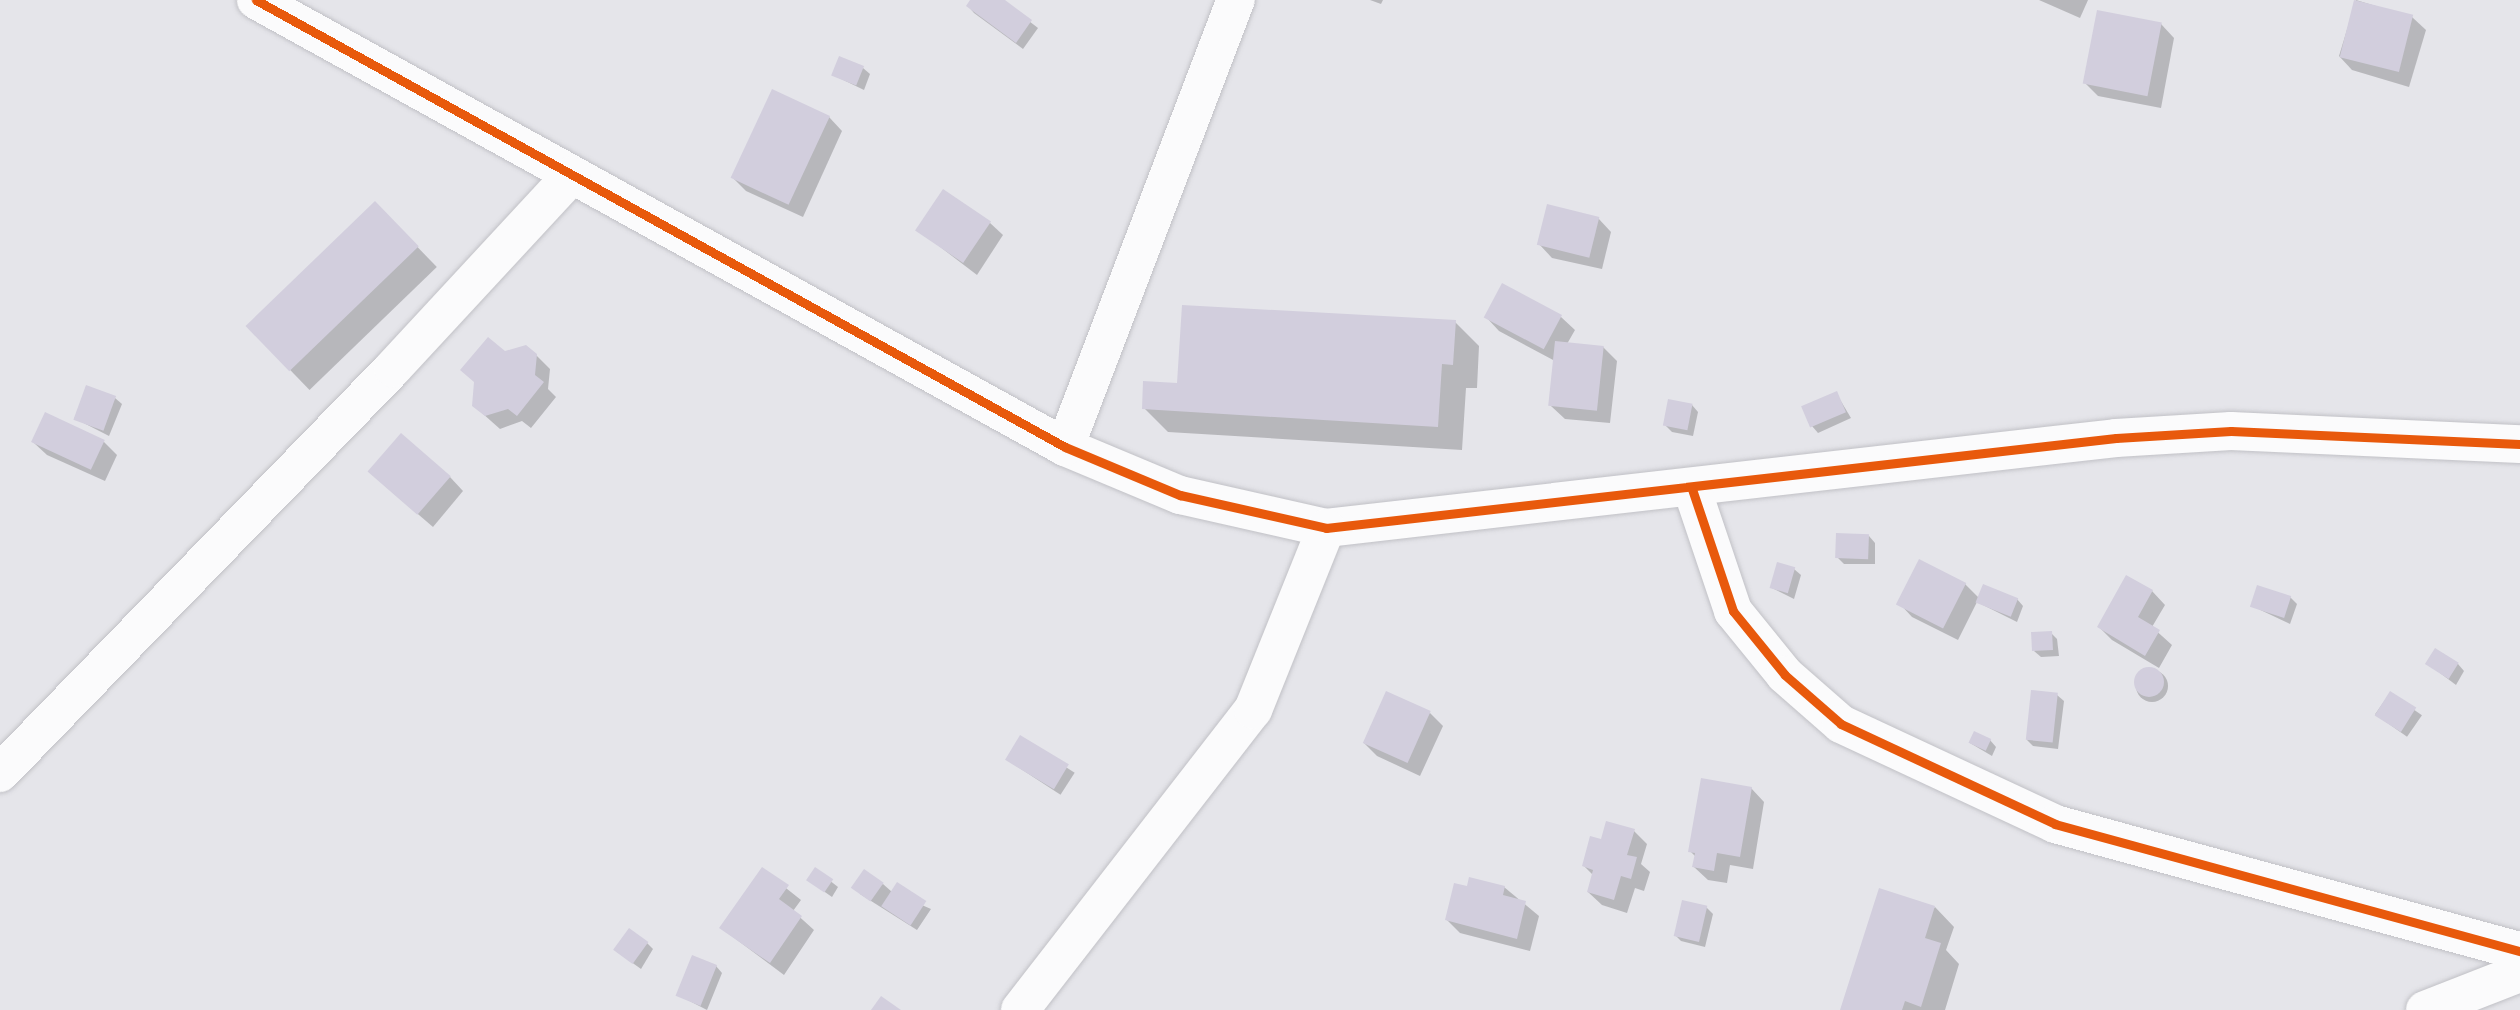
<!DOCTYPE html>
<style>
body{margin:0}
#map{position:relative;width:2520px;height:1010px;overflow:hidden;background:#e5e5ea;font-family:Figtree,sans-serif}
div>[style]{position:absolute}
.shadow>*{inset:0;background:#0003;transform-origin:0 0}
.round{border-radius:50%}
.building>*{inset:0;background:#d2cedd;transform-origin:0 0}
.roads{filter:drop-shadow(0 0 2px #c1c1c6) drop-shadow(0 0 2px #c1c1c6)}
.minor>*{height:38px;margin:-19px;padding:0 19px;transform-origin:19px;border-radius:19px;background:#fbfbfc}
.cycleway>*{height:9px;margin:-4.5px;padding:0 4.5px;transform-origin:4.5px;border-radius:4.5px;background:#e8590c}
span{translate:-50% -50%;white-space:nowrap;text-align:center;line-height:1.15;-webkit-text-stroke:6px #efeffa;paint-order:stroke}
</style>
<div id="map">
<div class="shadow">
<div style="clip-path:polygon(972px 0,1002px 0,1038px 28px,1023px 49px,974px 13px,968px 6px)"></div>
<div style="clip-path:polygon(1370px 0,1383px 0,1381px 4px)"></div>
<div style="clip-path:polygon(2039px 0,2088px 0,2080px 18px)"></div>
<div style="clip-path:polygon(2356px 0,2412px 17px,2426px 30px,2409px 87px,2352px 70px,2339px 56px)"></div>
<div style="clip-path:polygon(2161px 24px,2174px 38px,2161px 108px,2098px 96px,2085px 83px)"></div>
<div style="clip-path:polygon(863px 68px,870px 74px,864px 90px,833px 75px)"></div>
<div style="clip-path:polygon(829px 117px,842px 131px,803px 217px,746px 191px,733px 178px)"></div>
<div style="left:375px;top:203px;width:89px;height:177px;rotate:46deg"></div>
<div style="clip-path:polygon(1598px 218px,1611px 232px,1602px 269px,1552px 258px,1539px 244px)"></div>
<div style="clip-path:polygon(989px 222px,1003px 235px,977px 275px,918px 230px)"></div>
<div style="clip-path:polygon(1503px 285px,1561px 317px,1575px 330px,1567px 344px,1603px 347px,1617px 361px,1610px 423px,1565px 419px,1551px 406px,1555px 361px,1499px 331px,1486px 317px)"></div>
<div style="clip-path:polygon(1455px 322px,1479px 346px,1477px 388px,1466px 388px,1462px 450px,1168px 432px,1144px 408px,1179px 385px)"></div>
<div style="clip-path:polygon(504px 353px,536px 355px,550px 369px,548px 389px,556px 397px,531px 428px,522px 421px,500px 429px,473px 405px,476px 383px)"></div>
<div style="clip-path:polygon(1836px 393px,1851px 418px,1818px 433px,1812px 426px)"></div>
<div style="clip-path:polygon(115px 398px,122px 404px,109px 436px,74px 418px)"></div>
<div style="clip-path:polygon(1692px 405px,1698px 412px,1693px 436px,1672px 432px,1665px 425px)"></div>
<div style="clip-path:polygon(33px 442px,104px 442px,117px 455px,105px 481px,47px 455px)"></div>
<div style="clip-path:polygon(450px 477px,463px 491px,433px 527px,384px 485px)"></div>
<div style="clip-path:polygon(1869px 536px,1875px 543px,1875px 564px,1844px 564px,1837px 557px)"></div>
<div style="clip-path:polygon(1919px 561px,1965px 584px,1979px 598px,2017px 599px,2023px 606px,2017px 622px,1977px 602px,1958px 640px,1912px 617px,1899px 603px)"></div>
<div style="clip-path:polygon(1794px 569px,1801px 575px,1794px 599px,1772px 588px)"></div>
<div style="clip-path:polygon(2152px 591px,2165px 605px,2152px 627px,2172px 645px,2159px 668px,2112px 640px,2099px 627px)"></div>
<div style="clip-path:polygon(2290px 597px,2297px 604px,2290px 624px,2252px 606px)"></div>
<div style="clip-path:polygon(2051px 633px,2057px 639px,2059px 656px,2041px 657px,2034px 651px)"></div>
<div style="clip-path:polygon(2428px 664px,2458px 664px,2464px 671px,2456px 685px)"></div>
<div class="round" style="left:2136px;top:670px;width:32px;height:32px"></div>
<div style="left:2390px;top:693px;width:39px;height:26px;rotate:35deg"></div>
<div style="clip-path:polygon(2057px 695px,2064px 701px,2058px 749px,2033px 746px,2027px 740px)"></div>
<div style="clip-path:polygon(1430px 713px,1443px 726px,1420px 776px,1377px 756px,1364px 743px)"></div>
<div style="left:1021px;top:738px;width:64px;height:26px;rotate:33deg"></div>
<div style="clip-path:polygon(1990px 740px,1996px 747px,1992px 756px,1970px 743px)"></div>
<div style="clip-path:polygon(1751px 788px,1764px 802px,1753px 869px,1730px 865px,1727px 883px,1708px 880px,1694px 867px,1696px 857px,1690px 851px)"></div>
<div style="clip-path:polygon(1634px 831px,1647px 844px,1641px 864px,1650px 872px,1644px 891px,1635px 888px,1627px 913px,1602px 905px,1588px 892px,1593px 875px,1584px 866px,1603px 841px)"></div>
<div style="clip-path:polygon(762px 869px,801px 900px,793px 911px,814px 930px,784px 975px,721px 928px)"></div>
<div style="clip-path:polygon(815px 869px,838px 887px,832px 897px,812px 883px)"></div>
<div style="clip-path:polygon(883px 884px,892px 892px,931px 909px,917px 930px,860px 894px)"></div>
<div style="clip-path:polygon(1504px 887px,1539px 916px,1530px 951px,1460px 933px,1447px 920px,1468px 888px)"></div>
<div style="clip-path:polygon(1706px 907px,1713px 914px,1705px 947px,1681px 941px,1675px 935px)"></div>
<div style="clip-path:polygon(1935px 907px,1954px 927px,1946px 950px,1959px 964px,1945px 1010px,1842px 1010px)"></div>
<div style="clip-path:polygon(647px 943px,653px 949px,641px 969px,616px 951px)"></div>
<div style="clip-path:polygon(716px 966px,722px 973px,707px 1010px,678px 995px)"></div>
</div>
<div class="building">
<div style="clip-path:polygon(970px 0,1005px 0,1032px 20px,1016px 43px,966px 6px)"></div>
<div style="left:2354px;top:0;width:61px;height:59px;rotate:14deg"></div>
<div style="left:2097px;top:10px;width:66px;height:75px;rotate:11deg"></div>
<div style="left:839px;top:56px;width:27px;height:21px;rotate:22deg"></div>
<div style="left:772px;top:89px;width:64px;height:98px;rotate:25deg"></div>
<div style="left:943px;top:189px;width:58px;height:50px;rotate:34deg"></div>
<div style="left:375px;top:201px;width:63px;height:180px;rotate:46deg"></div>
<div style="left:1547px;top:204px;width:54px;height:42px;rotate:14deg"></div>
<div style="left:1502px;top:283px;width:68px;height:39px;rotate:28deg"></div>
<div style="clip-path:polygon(1182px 305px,1456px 320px,1453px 365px,1442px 364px,1438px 427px,1142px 409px,1143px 381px,1177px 383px)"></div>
<div style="clip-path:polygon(488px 337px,505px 351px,526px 345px,537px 354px,535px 375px,544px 382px,517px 416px,508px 409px,485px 416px,472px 406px,474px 382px,460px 370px)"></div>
<div style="left:1555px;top:341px;width:49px;height:65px;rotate:6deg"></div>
<div style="left:86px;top:385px;width:32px;height:37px;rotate:20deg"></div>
<div style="left:1837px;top:391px;width:23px;height:39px;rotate:67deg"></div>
<div style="left:1668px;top:399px;width:25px;height:27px;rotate:11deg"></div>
<div style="left:45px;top:412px;width:66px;height:33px;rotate:25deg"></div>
<div style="left:401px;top:433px;width:66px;height:51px;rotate:41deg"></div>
<div style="left:1836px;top:533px;width:33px;height:25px;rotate:2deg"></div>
<div style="left:1919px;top:559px;width:53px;height:51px;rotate:27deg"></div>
<div style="left:1777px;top:562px;width:19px;height:27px;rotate:16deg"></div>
<div style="clip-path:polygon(2126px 575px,2153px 590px,2138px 617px,2160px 630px,2145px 656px,2097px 627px)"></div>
<div style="left:1983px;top:584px;width:38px;height:20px;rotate:22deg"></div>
<div style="left:2257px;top:585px;width:36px;height:23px;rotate:18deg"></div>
<div style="left:2052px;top:631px;width:19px;height:21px;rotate:87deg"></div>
<div style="left:2435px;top:648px;width:28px;height:19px;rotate:32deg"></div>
<div class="round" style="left:2134px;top:667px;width:30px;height:30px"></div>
<div style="left:2031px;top:690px;width:27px;height:50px;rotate:6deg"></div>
<div style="left:1386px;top:691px;width:49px;height:57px;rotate:24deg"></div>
<div style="left:2390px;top:691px;width:31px;height:29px;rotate:32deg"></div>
<div style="left:1974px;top:731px;width:19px;height:13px;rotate:25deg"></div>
<div style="left:1020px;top:735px;width:57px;height:29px;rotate:31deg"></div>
<div style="clip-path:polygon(1701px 778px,1752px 787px,1740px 857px,1717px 853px,1714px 871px,1692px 867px,1695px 853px,1688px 852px)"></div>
<div style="clip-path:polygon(1606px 821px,1635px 829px,1627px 855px,1637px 857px,1631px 879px,1621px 876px,1614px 900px,1587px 892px,1593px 870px,1582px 866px,1590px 836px,1601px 839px)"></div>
<div style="clip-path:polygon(762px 867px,789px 885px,779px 899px,802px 916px,770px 963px,719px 928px)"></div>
<div style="left:815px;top:867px;width:22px;height:16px;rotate:34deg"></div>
<div style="left:864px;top:869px;width:24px;height:23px;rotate:35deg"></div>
<div style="clip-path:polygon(1469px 877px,1505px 886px,1503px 895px,1526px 901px,1517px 939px,1445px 920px,1454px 883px,1467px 886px)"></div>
<div style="left:897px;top:882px;width:35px;height:29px;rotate:33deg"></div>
<div style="clip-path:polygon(1879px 888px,1935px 906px,1925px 938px,1941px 943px,1921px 1007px,1905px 1001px,1902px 1010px,1840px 1010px)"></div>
<div style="left:1682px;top:900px;width:26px;height:37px;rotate:13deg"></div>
<div style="left:629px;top:928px;width:24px;height:27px;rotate:36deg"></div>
<div style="left:692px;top:955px;width:27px;height:44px;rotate:22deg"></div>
<div style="clip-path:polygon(881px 996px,901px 1010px,871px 1010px)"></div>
</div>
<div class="roads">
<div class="minor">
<div style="left:256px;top:0;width:924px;rotate:28.92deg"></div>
<div style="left:1065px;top:447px;width:125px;rotate:22.7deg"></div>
<div style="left:1180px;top:495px;width:150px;rotate:12.7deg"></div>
<div style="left:1326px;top:528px;width:795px;rotate:-6.5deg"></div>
<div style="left:2116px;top:438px;width:115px;rotate:-3.5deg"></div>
<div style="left:2231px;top:431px;width:289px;rotate:2.6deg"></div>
<div style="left:1065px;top:447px;width:479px;rotate:-69.1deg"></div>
<div style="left:1692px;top:489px;width:129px;rotate:71.4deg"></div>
<div style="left:1733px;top:611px;width:82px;rotate:50.9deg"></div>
<div style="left:1785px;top:675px;width:74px;rotate:41.2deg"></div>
<div style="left:1841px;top:724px;width:236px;rotate:25deg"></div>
<div style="left:2055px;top:824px;width:482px;rotate:15.3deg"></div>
<div style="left:0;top:773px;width:564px;rotate:-45.86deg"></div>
<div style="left:393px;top:368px;width:262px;rotate:-47.2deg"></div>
<div style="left:1020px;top:1010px;width:380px;rotate:-52.2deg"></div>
<div style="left:1253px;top:710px;width:196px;rotate:-68.1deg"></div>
<div style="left:2425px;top:1010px;width:102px;rotate:-21.3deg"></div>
</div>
</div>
<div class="cycleway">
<div style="left:256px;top:0;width:924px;rotate:28.92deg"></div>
<div style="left:1065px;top:447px;width:125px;rotate:22.7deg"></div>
<div style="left:1180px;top:495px;width:150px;rotate:12.7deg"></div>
<div style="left:1326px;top:528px;width:795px;rotate:-6.5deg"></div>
<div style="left:2116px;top:438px;width:115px;rotate:-3.5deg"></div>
<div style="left:2231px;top:431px;width:289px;rotate:2.6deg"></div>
<div style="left:1692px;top:489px;width:129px;rotate:71.4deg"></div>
<div style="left:1733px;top:611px;width:82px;rotate:50.9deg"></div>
<div style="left:1785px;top:675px;width:74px;rotate:41.2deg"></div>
<div style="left:1841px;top:724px;width:236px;rotate:25deg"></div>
<div style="left:2055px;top:824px;width:482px;rotate:15.3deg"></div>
</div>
</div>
